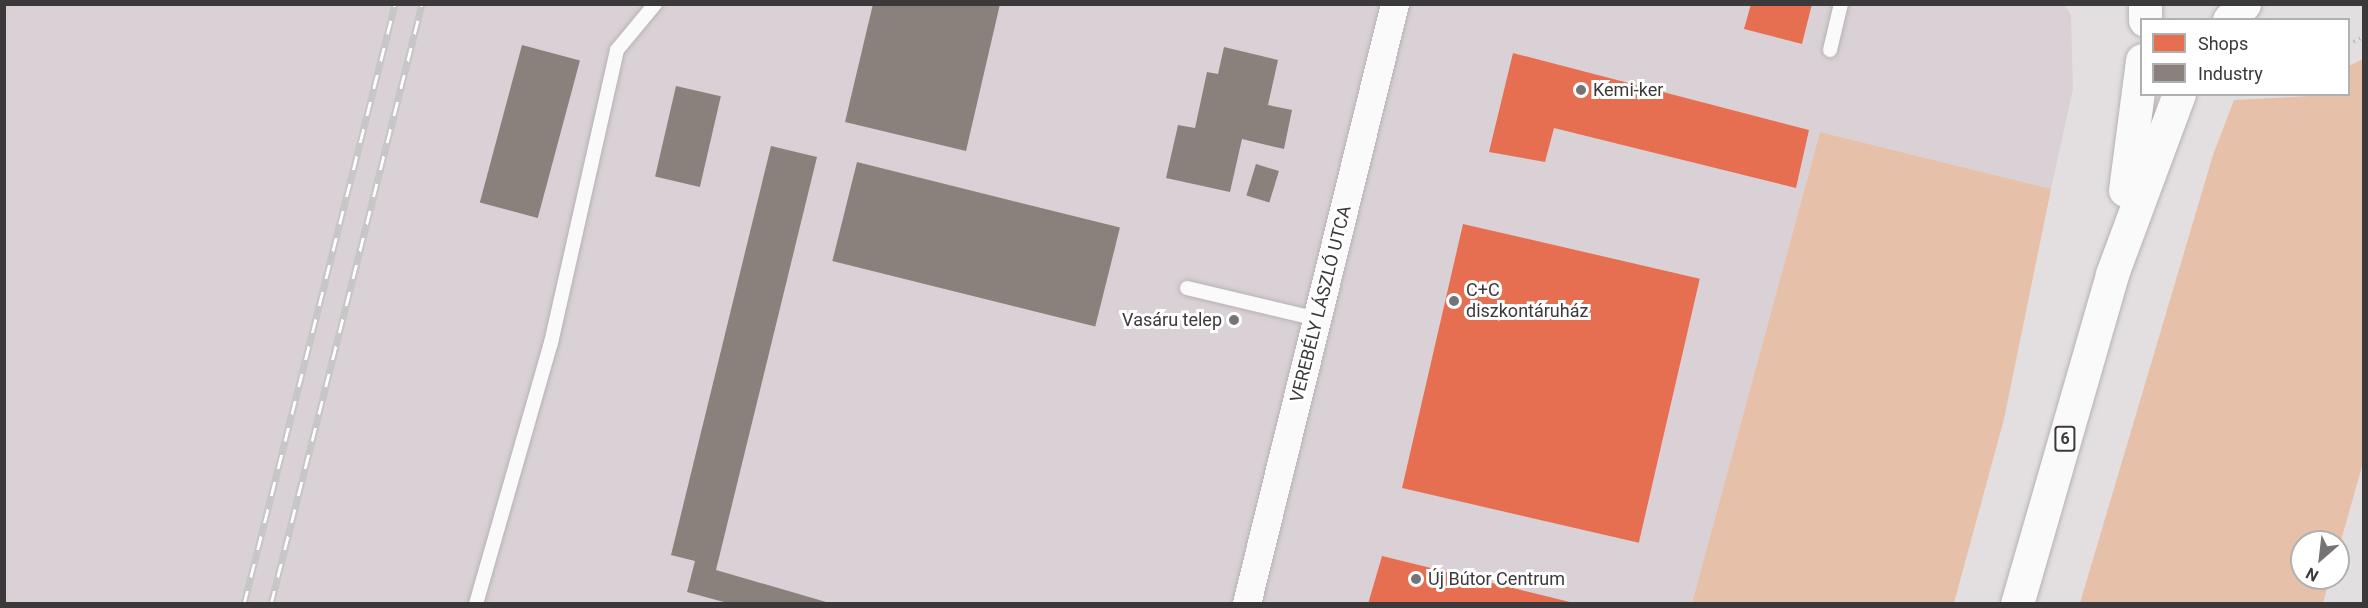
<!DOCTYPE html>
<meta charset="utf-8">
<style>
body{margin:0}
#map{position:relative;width:2368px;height:608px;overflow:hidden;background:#e3dfe1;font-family:Roboto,sans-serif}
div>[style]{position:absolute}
.built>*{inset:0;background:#dad1d6}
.green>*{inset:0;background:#e6c0a8}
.shops>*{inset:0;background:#e76f51;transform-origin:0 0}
.industry>*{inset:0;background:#8a817c;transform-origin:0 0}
.path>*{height:4px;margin-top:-2px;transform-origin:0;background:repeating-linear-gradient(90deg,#c0bebf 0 1.5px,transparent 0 6px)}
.roads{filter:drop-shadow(0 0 2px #b6b2b4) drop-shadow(0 0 2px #b6b2b4)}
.service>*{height:14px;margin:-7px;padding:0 7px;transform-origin:7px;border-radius:7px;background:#fbfafa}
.minor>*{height:28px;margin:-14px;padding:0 14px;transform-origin:14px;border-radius:14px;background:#fbfafa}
.primary>*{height:33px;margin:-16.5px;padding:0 16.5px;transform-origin:16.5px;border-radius:16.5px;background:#fbfafa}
.rail>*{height:7px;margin-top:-3.5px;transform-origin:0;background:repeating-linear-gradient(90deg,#fff 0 14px,#c6c6c6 0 28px);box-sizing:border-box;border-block:2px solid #c6c6c6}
.dots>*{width:16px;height:16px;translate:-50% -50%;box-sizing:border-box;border:3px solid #fff;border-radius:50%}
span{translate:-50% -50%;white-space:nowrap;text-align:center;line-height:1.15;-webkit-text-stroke:6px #fff;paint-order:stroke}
.shield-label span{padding:2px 4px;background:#fff;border:2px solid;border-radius:4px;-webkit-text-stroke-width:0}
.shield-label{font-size:16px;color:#3c393b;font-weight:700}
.poi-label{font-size:18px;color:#3c393b}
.left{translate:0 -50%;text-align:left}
.right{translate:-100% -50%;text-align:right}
.street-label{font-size:18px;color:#3c393b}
.frame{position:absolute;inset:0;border:6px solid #3c393b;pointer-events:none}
.legend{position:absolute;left:2140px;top:18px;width:210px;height:78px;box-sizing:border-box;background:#fff;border:2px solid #b1b0b1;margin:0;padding:8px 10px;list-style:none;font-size:18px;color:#3c393b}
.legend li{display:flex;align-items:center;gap:12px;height:30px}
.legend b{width:30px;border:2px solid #b1b0b1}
.north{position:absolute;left:2290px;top:530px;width:60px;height:60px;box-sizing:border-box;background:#fff;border:2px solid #b1b0b1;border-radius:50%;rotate:208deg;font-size:16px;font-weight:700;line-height:24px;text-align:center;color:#3c393b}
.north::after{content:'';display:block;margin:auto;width:21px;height:27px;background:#767375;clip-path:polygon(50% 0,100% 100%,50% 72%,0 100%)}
</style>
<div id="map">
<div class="built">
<div style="clip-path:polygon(2064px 4px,2071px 15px,2073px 89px,2051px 189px,1820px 132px,1692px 603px,5px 604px,4px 5px)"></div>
</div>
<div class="green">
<div style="clip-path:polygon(2363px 59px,2363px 463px,2338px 551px,2338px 542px,2302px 542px,2302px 578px,2330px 578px,2323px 603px,2080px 603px,2213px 155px,2234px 100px,2348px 94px,2349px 66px)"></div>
<div style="clip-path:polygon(1820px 132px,2051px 189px,2004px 419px,1954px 603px,1692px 603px)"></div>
</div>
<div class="shops">
<div style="clip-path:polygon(1751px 4px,1812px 4px,1802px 44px,1744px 29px)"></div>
<div style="clip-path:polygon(1513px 53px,1809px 130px,1796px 188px,1554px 128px,1545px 162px,1489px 152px)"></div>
<div style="left:1463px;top:224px;width:243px;height:271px;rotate:13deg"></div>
<div style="clip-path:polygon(1382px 556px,1574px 603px,1574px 604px,1368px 604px)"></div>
</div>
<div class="industry">
<div style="clip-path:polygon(873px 4px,1000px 4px,966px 151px,845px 122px)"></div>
<div style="left:522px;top:45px;width:60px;height:163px;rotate:15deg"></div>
<div style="clip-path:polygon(1224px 47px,1278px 60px,1268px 105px,1292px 110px,1284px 149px,1242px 139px,1230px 192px,1166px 178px,1178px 125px,1195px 128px,1207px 72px,1218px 74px)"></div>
<div style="left:676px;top:86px;width:46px;height:93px;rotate:13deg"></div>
<div style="clip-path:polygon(771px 146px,817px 157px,716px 570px,833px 604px,731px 604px,687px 592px,695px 561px,671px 555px)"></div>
<div style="left:857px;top:162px;width:271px;height:102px;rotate:14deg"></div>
<div style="left:1256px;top:164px;width:24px;height:33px;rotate:17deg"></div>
</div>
<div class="path">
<div style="left:2348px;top:44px;width:17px;rotate:-24deg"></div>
</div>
<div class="roads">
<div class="service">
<div style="left:1830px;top:50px;width:47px;rotate:-76.6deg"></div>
<div style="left:1187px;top:288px;width:134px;rotate:13.4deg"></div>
<div style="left:476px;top:604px;width:272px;rotate:-74deg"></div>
<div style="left:551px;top:343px;width:300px;rotate:-77.3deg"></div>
<div style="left:617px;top:50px;width:60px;rotate:-50.4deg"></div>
</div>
<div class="minor">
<div style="left:1247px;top:604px;width:618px;rotate:-76.14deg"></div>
</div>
<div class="primary">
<div style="left:2145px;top:20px;width:16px;rotate:-90deg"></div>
<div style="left:2229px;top:20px;width:22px;rotate:-47deg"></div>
<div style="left:2125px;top:190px;width:131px;rotate:-82.5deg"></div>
<div style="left:2017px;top:604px;width:343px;rotate:-73.9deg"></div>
<div style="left:2112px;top:274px;width:192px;rotate:-69.6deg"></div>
</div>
</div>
<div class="rail">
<div style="left:244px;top:604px;width:619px;rotate:-75.87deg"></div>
<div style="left:271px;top:604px;width:619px;rotate:-75.87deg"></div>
</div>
<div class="dots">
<div style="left:1581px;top:90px;background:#767375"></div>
<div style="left:1454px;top:301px;background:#767375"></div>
<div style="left:1234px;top:320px;background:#767375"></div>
<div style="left:1416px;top:579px;background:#767375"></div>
</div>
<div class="shield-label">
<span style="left:2065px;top:439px">6</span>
</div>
<div class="poi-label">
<span class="left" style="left:1593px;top:90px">Kemi-ker</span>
<span class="left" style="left:1466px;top:301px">C+C<br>diszkontáruház</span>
<span class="right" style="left:1222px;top:320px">Vasáru telep</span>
<span class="left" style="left:1428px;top:579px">Új Bútor Centrum</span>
</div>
<div class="street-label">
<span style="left:1321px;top:304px;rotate:-76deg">VEREBÉLY LÁSZLÓ UTCA</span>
</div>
<div class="frame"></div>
<ul class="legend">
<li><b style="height:16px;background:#e76f51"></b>Shops</li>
<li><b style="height:16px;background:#8a817c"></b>Industry</li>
</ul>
<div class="north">N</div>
</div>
